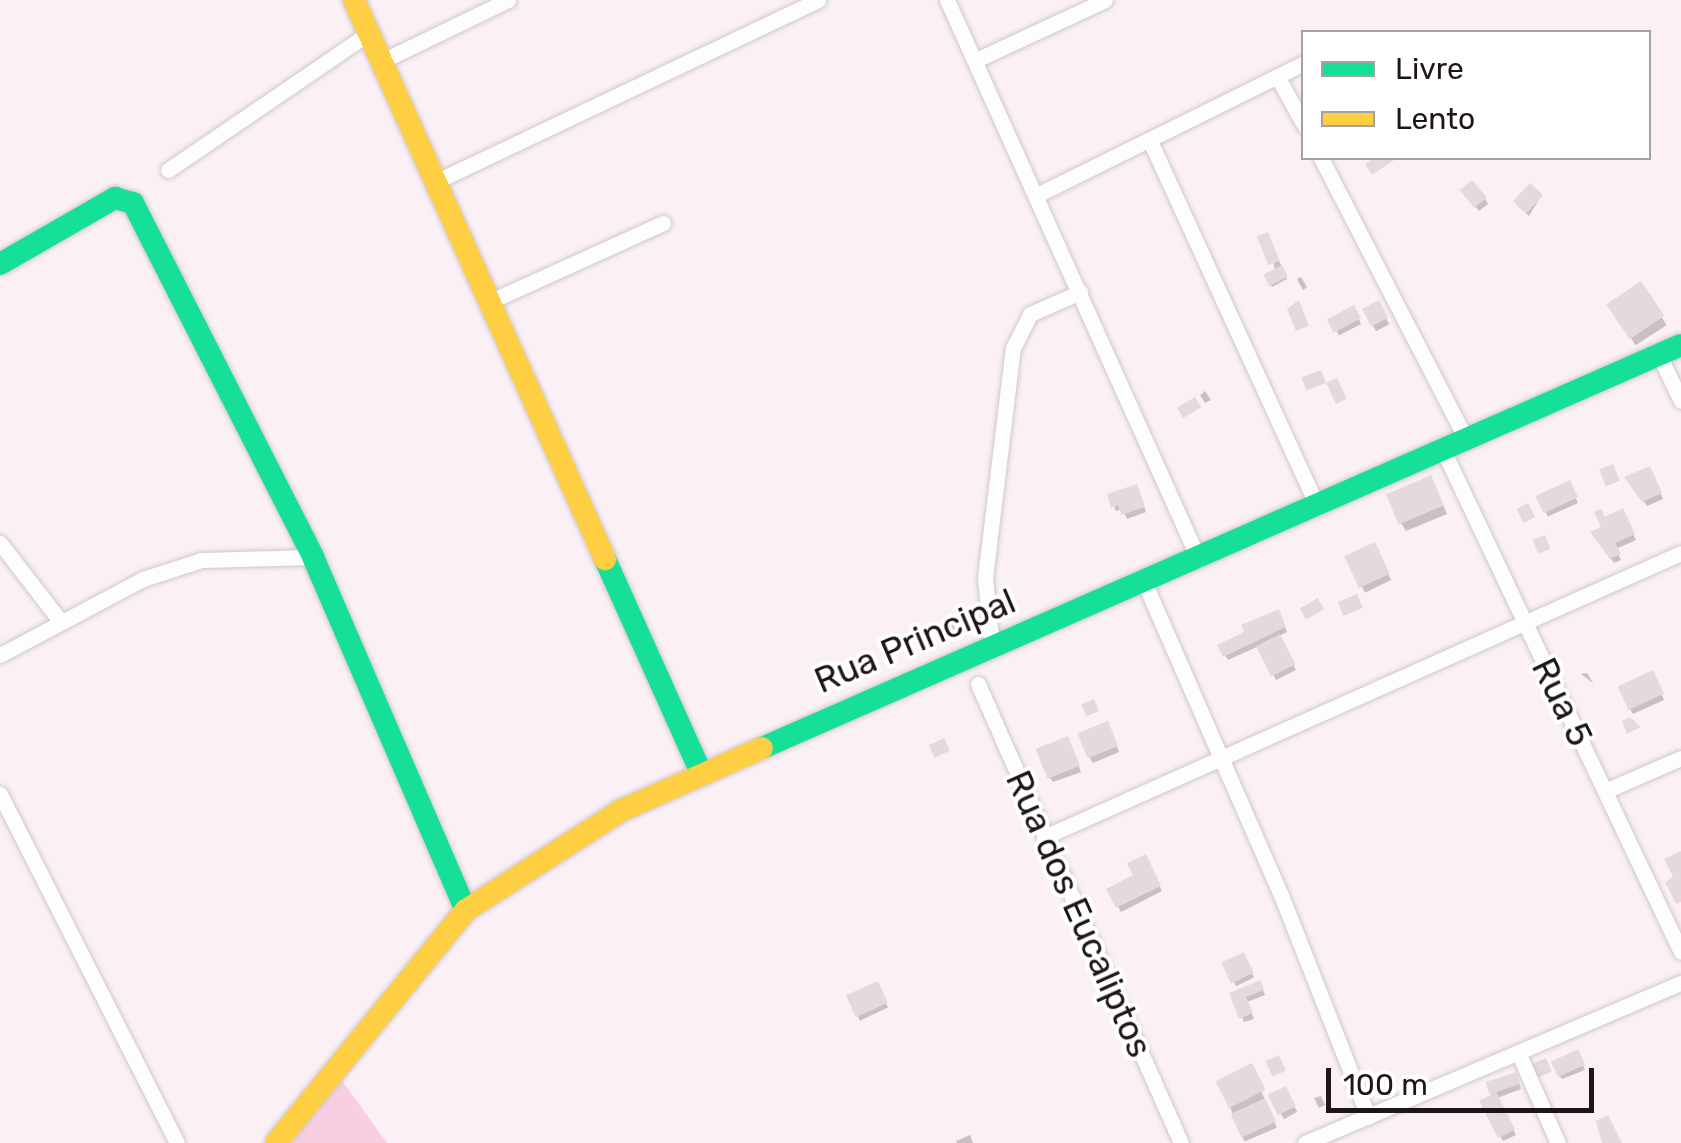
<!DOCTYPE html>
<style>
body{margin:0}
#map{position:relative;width:1681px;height:1143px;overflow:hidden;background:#faf0f5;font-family:Rubik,sans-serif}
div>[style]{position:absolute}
.green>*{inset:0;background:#facee2}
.shadow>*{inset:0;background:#0003;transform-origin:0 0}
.building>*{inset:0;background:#e4d9de;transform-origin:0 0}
.roads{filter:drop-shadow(0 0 2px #d0c7cb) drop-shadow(0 0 2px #d0c7cb)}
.street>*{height:15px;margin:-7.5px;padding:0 7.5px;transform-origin:7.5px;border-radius:7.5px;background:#fefdfe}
.fast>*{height:22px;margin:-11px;padding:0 11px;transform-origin:11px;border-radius:11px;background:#16e098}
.slow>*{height:22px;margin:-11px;padding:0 11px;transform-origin:11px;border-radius:11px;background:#ffcf43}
span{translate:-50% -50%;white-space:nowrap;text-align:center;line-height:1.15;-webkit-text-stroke:8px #fff;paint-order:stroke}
.street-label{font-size:35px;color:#1d1518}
.legend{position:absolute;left:1301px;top:30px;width:350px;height:130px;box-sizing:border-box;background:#fff;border:2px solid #a5a1a3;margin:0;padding:12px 18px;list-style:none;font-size:30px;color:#1d1518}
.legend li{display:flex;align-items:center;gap:20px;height:50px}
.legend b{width:50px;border:2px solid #a5a1a3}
.scale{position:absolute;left:1326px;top:1068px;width:268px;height:45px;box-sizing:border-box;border:5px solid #1d1518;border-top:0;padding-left:12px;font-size:30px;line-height:35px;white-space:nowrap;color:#1d1518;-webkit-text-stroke:8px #fff;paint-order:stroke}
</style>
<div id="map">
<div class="green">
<div style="clip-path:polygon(341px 1079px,387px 1143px,291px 1143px)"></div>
</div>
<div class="shadow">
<div style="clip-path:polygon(1466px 195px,1485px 199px,1488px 204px,1479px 211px)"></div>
<div style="clip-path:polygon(1541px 196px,1529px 216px,1518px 206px)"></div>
<div style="clip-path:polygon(1270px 240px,1287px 279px,1272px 287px,1266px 276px,1275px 271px)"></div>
<div style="clip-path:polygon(1301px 277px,1307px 287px,1303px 290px,1297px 279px)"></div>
<div style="left:1640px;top:284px;width:49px;height:37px;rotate:57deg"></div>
<div style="left:1378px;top:303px;width:24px;height:15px;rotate:62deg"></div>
<div style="left:1353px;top:308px;width:18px;height:25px;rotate:63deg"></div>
<div style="clip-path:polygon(1205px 391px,1211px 400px,1205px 403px,1200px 395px)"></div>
<div style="clip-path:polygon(1652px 473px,1663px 499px,1647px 506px,1627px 478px)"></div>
<div style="left:1569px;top:483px;width:22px;height:33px;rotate:66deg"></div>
<div style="clip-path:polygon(1435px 486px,1447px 514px,1406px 531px,1401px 523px)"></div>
<div style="clip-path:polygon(1139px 492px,1146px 512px,1127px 519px,1122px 509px,1116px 511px,1114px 507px)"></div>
<div style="clip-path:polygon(1622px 512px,1636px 540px,1616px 549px,1621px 560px,1614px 563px,1594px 534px)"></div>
<div style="left:1374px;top:545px;width:39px;height:29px;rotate:64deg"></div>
<div style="clip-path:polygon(1278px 612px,1287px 632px,1279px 636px,1296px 670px,1276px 680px,1259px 646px,1228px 660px,1220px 646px)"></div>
<div style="left:954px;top:623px;width:9px;height:10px;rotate:63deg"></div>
<div style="clip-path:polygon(1587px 673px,1593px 683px,1594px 684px,1581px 674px)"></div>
<div style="clip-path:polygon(1655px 677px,1664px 700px,1633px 714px,1630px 709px)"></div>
<div style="clip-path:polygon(1110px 729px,1119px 752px,1093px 763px,1090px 758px)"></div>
<div style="clip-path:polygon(1070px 744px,1081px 772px,1053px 782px,1050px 778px)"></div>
<div style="clip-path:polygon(1145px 858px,1162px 891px,1121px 912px,1109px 890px,1136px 876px)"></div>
<div style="left:1243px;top:955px;width:25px;height:20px;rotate:64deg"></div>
<div style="left:877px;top:984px;width:26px;height:31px;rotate:65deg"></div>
<div style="clip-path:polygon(1262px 988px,1265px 995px,1247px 1002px,1254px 1019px,1244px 1022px,1232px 994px)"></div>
<div style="clip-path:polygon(1577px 1052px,1585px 1070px,1562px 1079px,1559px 1075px)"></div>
<div style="left:1251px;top:1067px;width:66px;height:35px;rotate:67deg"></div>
<div style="clip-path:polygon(1518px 1080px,1521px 1089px,1497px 1098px,1516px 1135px,1503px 1141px,1482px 1102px,1493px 1097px,1489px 1084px)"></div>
<div style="left:1285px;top:1090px;width:25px;height:15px;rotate:61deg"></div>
<div style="clip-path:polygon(1321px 1096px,1325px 1105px,1319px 1108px,1314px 1098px)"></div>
<div style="clip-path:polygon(970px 1135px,973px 1143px,957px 1143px,956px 1141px)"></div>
</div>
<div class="building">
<div style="clip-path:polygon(1374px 158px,1392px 158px,1394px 160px,1372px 175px,1365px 164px)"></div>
<div style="left:1472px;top:180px;width:23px;height:16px;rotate:50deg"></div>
<div style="left:1530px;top:183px;width:18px;height:25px;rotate:43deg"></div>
<div style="left:1268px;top:232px;width:31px;height:12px;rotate:68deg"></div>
<div style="left:1282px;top:265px;width:13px;height:21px;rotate:63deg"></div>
<div style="left:1641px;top:281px;width:42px;height:42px;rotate:56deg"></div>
<div style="clip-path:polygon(1299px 300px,1309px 326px,1296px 331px,1287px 309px)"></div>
<div style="left:1379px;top:300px;width:20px;height:19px;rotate:63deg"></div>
<div style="left:1354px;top:305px;width:15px;height:31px;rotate:62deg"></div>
<div style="left:1321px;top:370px;width:14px;height:21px;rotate:69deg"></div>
<div style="left:1337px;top:378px;width:23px;height:12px;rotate:65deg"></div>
<div style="left:1195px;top:397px;width:12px;height:21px;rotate:59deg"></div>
<div style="left:1613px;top:464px;width:18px;height:15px;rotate:68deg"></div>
<div style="clip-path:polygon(1650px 466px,1662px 493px,1642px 502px,1624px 477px)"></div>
<div style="left:1431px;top:475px;width:33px;height:49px;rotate:67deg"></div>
<div style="left:1570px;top:480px;width:19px;height:38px;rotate:65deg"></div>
<div style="clip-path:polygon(1137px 484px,1145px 507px,1121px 515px,1118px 505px,1111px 508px,1107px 494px)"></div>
<div style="left:1528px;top:503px;width:16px;height:13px;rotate:63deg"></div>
<div style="clip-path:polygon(1623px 508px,1635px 534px,1615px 543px,1621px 554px,1610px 559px,1590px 532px,1601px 527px,1594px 512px,1601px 509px,1605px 517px)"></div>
<div style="left:1545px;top:535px;width:15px;height:13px;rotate:70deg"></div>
<div style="left:1375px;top:542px;width:35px;height:34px;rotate:65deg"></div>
<div style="left:1357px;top:594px;width:15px;height:21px;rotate:67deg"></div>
<div style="left:1318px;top:598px;width:13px;height:21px;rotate:61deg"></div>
<div style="clip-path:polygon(1279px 609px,1286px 627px,1223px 657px,1217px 645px,1244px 632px,1241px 625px)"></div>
<div style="left:1280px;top:634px;width:34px;height:27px;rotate:63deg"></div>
<div style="left:1653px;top:670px;width:26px;height:39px;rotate:65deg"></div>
<div style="left:1094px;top:699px;width:13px;height:14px;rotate:67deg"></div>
<div style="clip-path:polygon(1630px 717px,1641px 727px,1627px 734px,1622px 721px)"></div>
<div style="left:1108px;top:721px;width:27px;height:33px;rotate:68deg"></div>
<div style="left:1068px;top:736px;width:32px;height:35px;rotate:68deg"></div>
<div style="left:944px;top:738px;width:14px;height:17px;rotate:65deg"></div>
<div style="clip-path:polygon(1681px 851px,1681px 902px,1676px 904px,1665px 882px,1673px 877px,1664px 859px)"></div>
<div style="clip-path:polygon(1146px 854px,1161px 886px,1116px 908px,1106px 889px,1133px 875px,1127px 863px)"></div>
<div style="left:1244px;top:952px;width:23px;height:25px;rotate:65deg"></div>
<div style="clip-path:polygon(1261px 980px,1264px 990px,1246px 997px,1253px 1013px,1239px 1019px,1229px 993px)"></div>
<div style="left:878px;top:981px;width:24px;height:35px;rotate:66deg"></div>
<div style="left:1578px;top:1049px;width:17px;height:30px;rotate:65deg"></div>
<div style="left:1279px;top:1055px;width:17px;height:15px;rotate:65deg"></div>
<div style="left:1546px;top:1058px;width:15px;height:18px;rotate:67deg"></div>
<div style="left:1252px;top:1063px;width:30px;height:41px;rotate:63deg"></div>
<div style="left:1516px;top:1072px;width:13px;height:32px;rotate:72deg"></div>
<div style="left:1286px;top:1086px;width:23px;height:20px;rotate:65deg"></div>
<div style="left:1496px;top:1092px;width:42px;height:19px;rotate:63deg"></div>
<div style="left:1265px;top:1098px;width:26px;height:38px;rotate:65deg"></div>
<div style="clip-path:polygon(1608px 1115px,1622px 1143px,1602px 1143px,1596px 1121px)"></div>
</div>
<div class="roads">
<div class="street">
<div style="left:947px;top:0;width:614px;rotate:65.77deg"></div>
<div style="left:976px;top:60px;width:142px;rotate:-24.9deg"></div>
<div style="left:382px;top:61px;width:140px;rotate:-25.8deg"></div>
<div style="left:1277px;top:76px;width:56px;rotate:61.1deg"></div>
<div style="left:1151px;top:143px;width:401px;rotate:65.4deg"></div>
<div style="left:1321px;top:158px;width:318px;rotate:62.7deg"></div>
<div style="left:168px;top:170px;width:243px;rotate:-34.3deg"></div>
<div style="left:437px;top:181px;width:422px;rotate:-25.4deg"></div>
<div style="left:1037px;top:195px;width:298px;rotate:-26.3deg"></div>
<div style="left:491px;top:301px;width:189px;rotate:-24.4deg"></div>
<div style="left:1659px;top:355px;width:51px;rotate:64.4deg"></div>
<div style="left:1444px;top:452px;width:553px;rotate:64.64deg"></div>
<div style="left:0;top:543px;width:100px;rotate:52.3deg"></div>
<div style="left:1145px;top:584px;width:339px;rotate:66.4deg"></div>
<div style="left:1281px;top:895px;width:238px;rotate:68.5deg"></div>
<div style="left:992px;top:647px;width:69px;rotate:-95.8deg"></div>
<div style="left:985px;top:578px;width:232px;rotate:-83.1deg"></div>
<div style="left:1013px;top:348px;width:38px;rotate:-63deg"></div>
<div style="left:1030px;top:314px;width:55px;rotate:-23.7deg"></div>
<div style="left:0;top:655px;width:162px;rotate:-28deg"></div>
<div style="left:143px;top:579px;width:61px;rotate:-18.1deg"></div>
<div style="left:201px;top:560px;width:112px;rotate:-1.5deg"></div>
<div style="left:978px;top:684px;width:502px;rotate:66.14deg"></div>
<div style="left:1605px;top:791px;width:83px;rotate:-23.5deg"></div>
<div style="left:0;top:794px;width:391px;rotate:63.1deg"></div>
<div style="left:1044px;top:837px;width:697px;rotate:-24.03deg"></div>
<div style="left:1518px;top:1052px;width:99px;rotate:66.3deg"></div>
<div style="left:1305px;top:1143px;width:409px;rotate:-23.1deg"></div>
</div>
<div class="fast">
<div style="left:0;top:264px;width:133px;rotate:-29.9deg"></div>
<div style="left:115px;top:198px;width:19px;rotate:16deg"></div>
<div style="left:133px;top:203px;width:397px;rotate:63deg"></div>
<div style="left:313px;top:557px;width:385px;rotate:66.6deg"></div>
<div style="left:605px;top:559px;width:235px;rotate:65.8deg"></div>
<div style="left:762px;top:748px;width:1003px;rotate:-23.68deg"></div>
</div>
<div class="slow">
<div style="left:354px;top:0;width:613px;rotate:65.82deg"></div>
<div style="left:276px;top:1143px;width:301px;rotate:-50.8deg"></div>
<div style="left:466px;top:910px;width:183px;rotate:-32.7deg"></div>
<div style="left:620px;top:811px;width:155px;rotate:-23.9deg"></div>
</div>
</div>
<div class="street-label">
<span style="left:915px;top:641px;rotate:-23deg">Rua Principal</span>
<span style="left:1562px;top:702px;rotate:64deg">Rua 5</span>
<span style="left:1079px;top:914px;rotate:66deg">Rua dos Eucaliptos</span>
</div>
<ul class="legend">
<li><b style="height:12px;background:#16e098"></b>Livre</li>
<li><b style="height:12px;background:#ffcf43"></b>Lento</li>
</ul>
<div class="scale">100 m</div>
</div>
